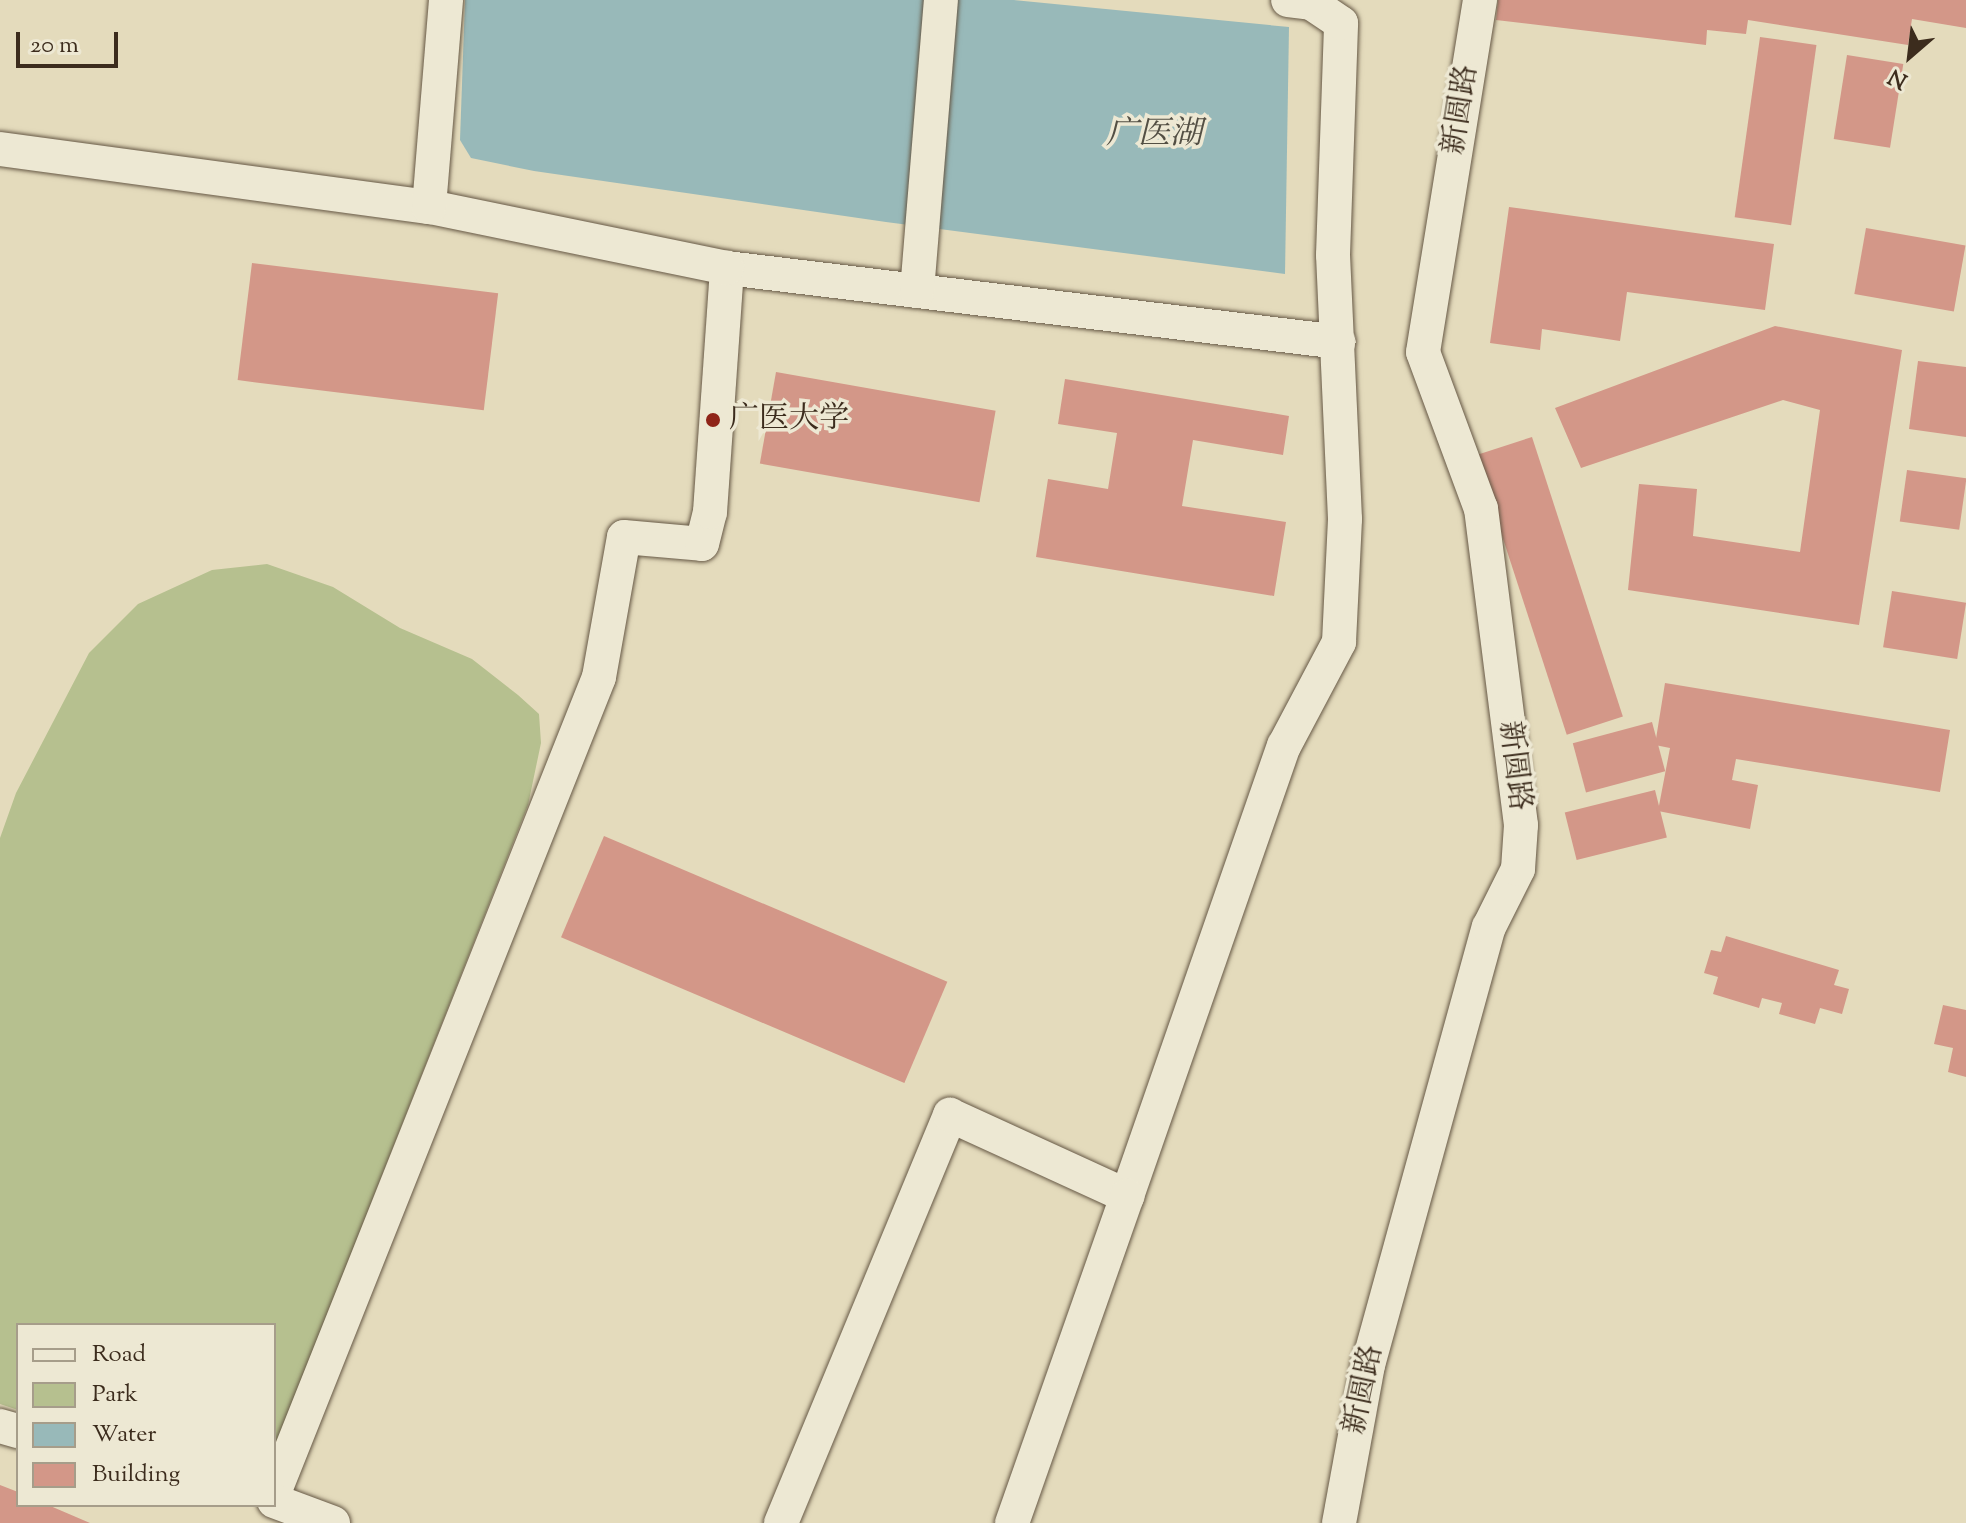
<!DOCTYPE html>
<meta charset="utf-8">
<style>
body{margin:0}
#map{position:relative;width:1966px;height:1523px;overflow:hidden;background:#e4dbbc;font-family:"Sorts Mill Goudy","Noto Serif SC",serif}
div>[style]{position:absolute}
.green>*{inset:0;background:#b6c08f}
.water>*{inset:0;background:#98b9b9}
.building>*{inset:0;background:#d39788;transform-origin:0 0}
.roads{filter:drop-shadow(0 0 2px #665845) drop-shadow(0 0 2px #665845)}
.street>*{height:34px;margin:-17px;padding:0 17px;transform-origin:17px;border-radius:17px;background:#ede8d3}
.dots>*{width:22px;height:22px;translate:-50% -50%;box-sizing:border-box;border:4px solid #ede8d3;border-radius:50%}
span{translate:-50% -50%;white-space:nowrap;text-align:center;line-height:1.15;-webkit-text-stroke:7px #ede8d3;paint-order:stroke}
.street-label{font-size:30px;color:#3c2c1d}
.poi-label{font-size:30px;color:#3c2c1d}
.left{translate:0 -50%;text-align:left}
.water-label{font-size:32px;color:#534f44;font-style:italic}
.legend{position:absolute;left:16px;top:1323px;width:260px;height:184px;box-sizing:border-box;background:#ede8d3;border:2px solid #a69d8a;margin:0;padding:10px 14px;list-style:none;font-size:24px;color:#3c2c1d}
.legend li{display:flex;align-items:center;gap:16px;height:40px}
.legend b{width:40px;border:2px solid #a69d8a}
.north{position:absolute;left:1870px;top:16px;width:80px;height:80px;-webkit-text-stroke:6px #ede8d3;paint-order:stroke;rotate:208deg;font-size:22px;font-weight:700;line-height:32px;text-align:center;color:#3c2c1d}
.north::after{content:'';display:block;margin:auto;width:28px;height:36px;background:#3c2c1d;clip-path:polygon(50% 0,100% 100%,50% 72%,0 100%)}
.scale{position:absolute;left:16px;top:32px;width:102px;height:36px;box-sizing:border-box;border:4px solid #3c2c1d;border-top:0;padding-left:10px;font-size:24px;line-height:28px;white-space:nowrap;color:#3c2c1d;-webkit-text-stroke:6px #ede8d3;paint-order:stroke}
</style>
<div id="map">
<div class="green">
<div style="clip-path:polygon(267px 564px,333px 587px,400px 628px,472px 659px,518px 695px,539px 714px,541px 743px,528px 805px,276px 1444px,274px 1325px,18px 1325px,18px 1410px,0 1404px,0 838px,16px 793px,89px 653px,138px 604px,212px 570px)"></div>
</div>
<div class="water">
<div style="clip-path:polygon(465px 0,1014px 0,1289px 27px,1285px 274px,886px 222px,534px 171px,471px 158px,460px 140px)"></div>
</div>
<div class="building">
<div style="clip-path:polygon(1498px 0,1966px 0,1966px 28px,1912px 19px,1908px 45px,1748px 20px,1746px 34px,1707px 30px,1706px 45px,1496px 20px)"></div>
<div style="left:1760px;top:37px;width:57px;height:182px;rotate:8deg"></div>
<div style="left:1847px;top:55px;width:57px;height:85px;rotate:9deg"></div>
<div style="clip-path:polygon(1509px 207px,1774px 244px,1765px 310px,1627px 292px,1620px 341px,1542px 329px,1540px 350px,1490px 343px)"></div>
<div style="left:1866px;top:228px;width:101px;height:67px;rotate:10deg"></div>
<div style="left:252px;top:263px;width:248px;height:118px;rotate:7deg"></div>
<div style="clip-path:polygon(1775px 326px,1902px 350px,1859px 625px,1628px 590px,1639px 484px,1697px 489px,1693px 536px,1800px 552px,1820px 410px,1783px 400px,1581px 468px,1555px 408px)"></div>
<div style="clip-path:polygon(1918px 361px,1966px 367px,1966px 437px,1909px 429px)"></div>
<div style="left:776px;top:372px;width:223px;height:93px;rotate:10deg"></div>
<div style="clip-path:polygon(1065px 379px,1289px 416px,1283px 455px,1193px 440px,1182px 506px,1286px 522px,1274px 596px,1036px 557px,1048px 479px,1108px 489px,1117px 433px,1058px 424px)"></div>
<div style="left:1532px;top:437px;width:294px;height:59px;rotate:72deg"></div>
<div style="left:1907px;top:470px;width:60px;height:52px;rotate:8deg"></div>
<div style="left:1892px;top:591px;width:75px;height:57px;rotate:9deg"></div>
<div style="clip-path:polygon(1665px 683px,1950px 730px,1940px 792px,1736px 759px,1732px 780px,1758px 785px,1750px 829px,1658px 811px,1670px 748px,1655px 745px)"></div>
<div style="left:1652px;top:722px;width:51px;height:82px;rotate:75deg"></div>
<div style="left:1655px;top:790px;width:49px;height:93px;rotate:76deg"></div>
<div style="left:604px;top:836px;width:373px;height:110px;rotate:23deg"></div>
<div style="clip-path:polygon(1726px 936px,1839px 970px,1834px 985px,1849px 989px,1842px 1014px,1820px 1008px,1815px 1024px,1779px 1014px,1782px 1003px,1762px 998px,1759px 1008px,1713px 994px,1718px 977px,1704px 973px,1711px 950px,1721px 952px)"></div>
<div style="clip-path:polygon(1943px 1005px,1966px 1010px,1966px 1077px,1948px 1072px,1953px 1048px,1934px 1044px)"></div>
<div style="clip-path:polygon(0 1485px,18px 1492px,18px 1505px,48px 1505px,90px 1523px,0 1523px)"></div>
</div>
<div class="roads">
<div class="street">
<div style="left:0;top:149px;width:433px;rotate:7.7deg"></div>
<div style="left:727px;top:268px;width:616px;rotate:6.89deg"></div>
<div style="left:917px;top:291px;width:292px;rotate:-85.3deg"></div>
<div style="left:0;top:1426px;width:19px;rotate:16deg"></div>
<div style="left:274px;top:1493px;width:878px;rotate:-68.28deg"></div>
<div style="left:599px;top:677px;width:142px;rotate:-79.9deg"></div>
<div style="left:624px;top:537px;width:78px;rotate:5.1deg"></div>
<div style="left:702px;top:544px;width:33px;rotate:-76deg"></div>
<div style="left:710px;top:512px;width:245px;rotate:-86deg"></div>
<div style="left:727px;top:268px;width:304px;rotate:-168.4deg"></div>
<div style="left:429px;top:207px;width:208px;rotate:-85.3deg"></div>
<div style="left:274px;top:1501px;width:63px;rotate:20.4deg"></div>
<div style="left:781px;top:1523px;width:442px;rotate:-67.5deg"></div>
<div style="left:950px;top:1115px;width:195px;rotate:24.6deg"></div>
<div style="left:1127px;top:1196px;width:477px;rotate:-70.8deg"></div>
<div style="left:1284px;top:746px;width:118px;rotate:-62.1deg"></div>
<div style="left:1339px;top:642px;width:123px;rotate:-87.2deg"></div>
<div style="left:1345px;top:519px;width:264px;rotate:-92.6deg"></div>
<div style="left:1333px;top:255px;width:232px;rotate:-88deg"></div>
<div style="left:1341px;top:23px;width:36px;rotate:-146deg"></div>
<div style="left:1311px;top:3px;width:23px;rotate:-173deg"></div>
<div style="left:1012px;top:1523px;width:347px;rotate:-70.6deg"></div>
<div style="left:1339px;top:1523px;width:161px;rotate:-79.6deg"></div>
<div style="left:1368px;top:1365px;width:454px;rotate:-74.6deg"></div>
<div style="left:1489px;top:927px;width:65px;rotate:-63.4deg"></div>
<div style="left:1518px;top:869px;width:44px;rotate:-86.1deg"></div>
<div style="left:1521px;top:825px;width:319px;rotate:-97.2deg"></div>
<div style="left:1481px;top:509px;width:167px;rotate:-110.3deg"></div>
<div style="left:1423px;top:352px;width:357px;rotate:-80.8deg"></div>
</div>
</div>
<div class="dots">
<div style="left:713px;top:420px;background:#8f2418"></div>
</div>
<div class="street-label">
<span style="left:1462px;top:110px;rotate:-81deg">新圆路</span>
<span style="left:1513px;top:766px;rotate:83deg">新圆路</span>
<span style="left:1365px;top:1390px;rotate:-78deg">新圆路</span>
</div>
<div class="poi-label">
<span class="left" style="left:729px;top:420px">广医大学</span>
</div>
<div class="water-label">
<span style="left:1154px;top:135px">广医湖</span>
</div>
<ul class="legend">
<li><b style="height:10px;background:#ede8d3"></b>Road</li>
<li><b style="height:22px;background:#b6c08f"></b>Park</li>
<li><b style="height:22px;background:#98b9b9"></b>Water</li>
<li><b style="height:22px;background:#d39788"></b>Building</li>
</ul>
<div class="north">N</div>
<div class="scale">20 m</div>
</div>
